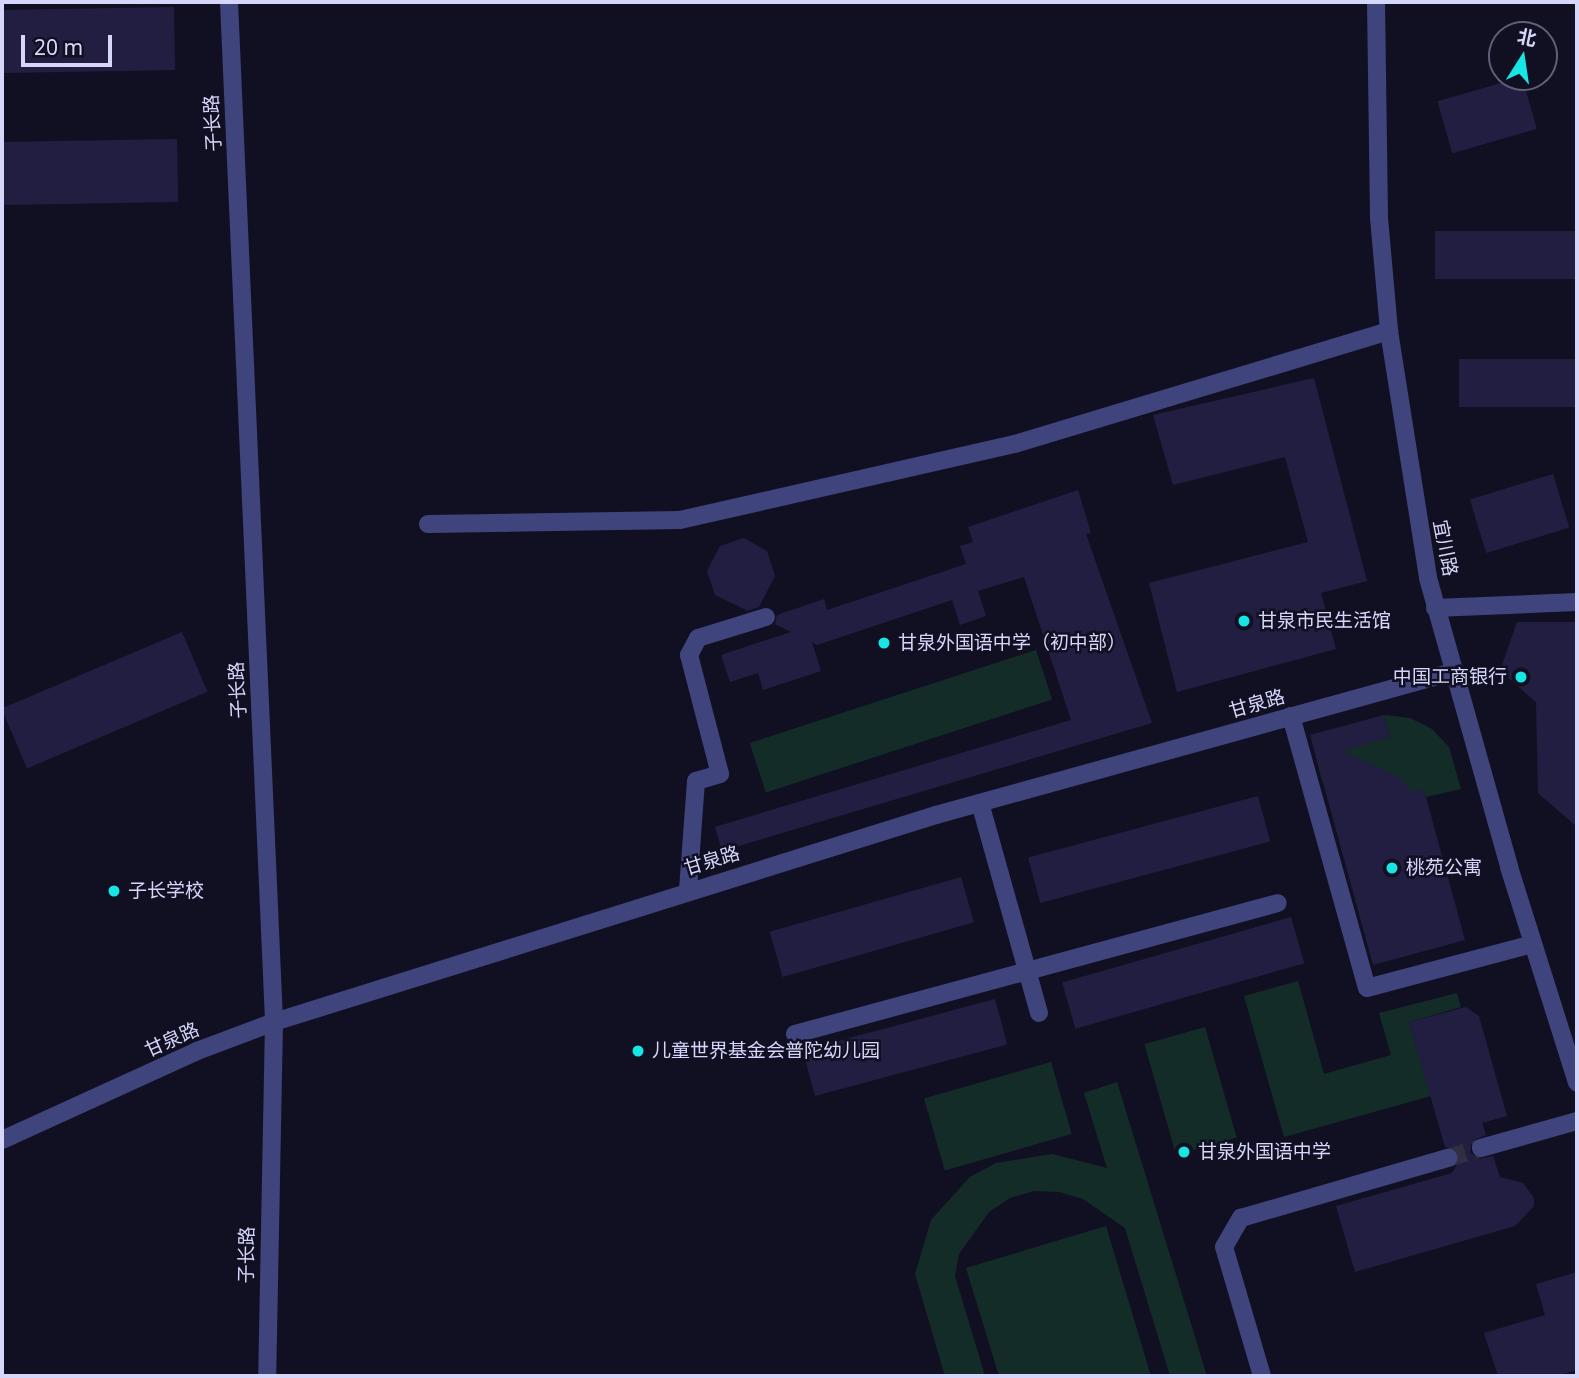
<!DOCTYPE html>
<meta charset="utf-8">
<style>
body{margin:0}
#map{position:relative;width:1579px;height:1378px;overflow:hidden;background:#111022;font-family:"Noto Sans","Noto Sans SC",sans-serif}
div>[style]{position:absolute}
.green>*{inset:0;background:#142c28;transform-origin:0 0}
.building>*{inset:0;background:#221e41;transform-origin:0 0}
.minor-tunnel>*{height:18px;margin-top:-9px;transform-origin:0;background:repeating-linear-gradient(90deg,#2f2e43 0 18px,transparent 0 27px)}
.minor>*{height:18px;margin:-9px;padding:0 9px;transform-origin:9px;border-radius:9px;background:#40447d}
.dots>*{width:19px;height:19px;translate:-50% -50%;box-sizing:border-box;border:4px solid #111022;border-radius:50%}
span{translate:-50% -50%;white-space:nowrap;text-align:center;line-height:1.15;-webkit-text-stroke:5px #111022;paint-order:stroke}
.street-label{font-size:19px;color:#d6d6fb}
.poi-label{font-size:19px;color:#d6d6fb}
.left{translate:0 -50%;text-align:left}
.right{translate:-100% -50%;text-align:right}
.frame{position:absolute;inset:0;border:4px solid #d6d6fb;pointer-events:none}
.north{position:absolute;left:1488px;top:21px;width:70px;height:70px;box-sizing:border-box;background:#111022;border:2px solid #605f79;border-radius:50%;rotate:12deg;font-size:19px;font-weight:700;line-height:28px;text-align:center;color:#d6d6fb}
.north::after{content:'';display:block;margin:auto;width:24px;height:32px;background:#17e6e5;clip-path:polygon(50% 0,100% 100%,50% 72%,0 100%)}
.scale{position:absolute;left:21px;top:35px;width:91px;height:32px;box-sizing:border-box;border:4px solid #d6d6fb;border-top:0;padding-left:9px;font-size:21px;line-height:24px;white-space:nowrap;color:#d6d6fb;-webkit-text-stroke:5px #111022;paint-order:stroke}
</style>
<div id="map">
<div class="green">
<div style="left:1036px;top:650px;width:52px;height:301px;rotate:72deg"></div>
<div style="clip-path:polygon(1384px 715px,1410px 718px,1432px 729px,1449px 747px,1461px 789px,1426px 797px,1424px 790px,1410px 793px,1397px 776px,1368px 769px,1322px 781px,1316px 757px,1390px 737px)"></div>
<div style="clip-path:polygon(1298px 981px,1324px 1074px,1391px 1055px,1379px 1013px,1457px 993px,1461px 1007px,1409px 1022px,1431px 1096px,1284px 1137px,1244px 996px)"></div>
<div style="left:1205px;top:1027px;width:115px;height:63px;rotate:74deg"></div>
<div style="left:1051px;top:1062px;width:75px;height:132px;rotate:74deg"></div>
<div style="clip-path:polygon(1117px 1082px,1207px 1376px,1170px 1376px,1125px 1228px,1083px 1199px,1059px 1192px,1034px 1191px,1010px 1198px,989px 1212px,959px 1254px,955px 1276px,985px 1376px,945px 1376px,915px 1274px,931px 1220px,970px 1177px,996px 1163px,1052px 1154px,1107px 1168px,1084px 1093px)"></div>
<div style="clip-path:polygon(1106px 1226px,1151px 1376px,999px 1376px,966px 1268px)"></div>
</div>
<div class="building">
<div style="left:174px;top:7px;width:63px;height:172px;rotate:89deg"></div>
<div style="left:1522px;top:77px;width:54px;height:88px;rotate:74deg"></div>
<div style="left:177px;top:139px;width:63px;height:175px;rotate:89deg"></div>
<div style="left:1577px;top:231px;width:48px;height:142px;rotate:90deg"></div>
<div style="left:1577px;top:359px;width:48px;height:118px;rotate:90deg"></div>
<div style="clip-path:polygon(1314px 378px,1367px 581px,1321px 593px,1336px 649px,1177px 692px,1149px 583px,1308px 542px,1285px 457px,1173px 485px,1153px 415px)"></div>
<div style="left:1553px;top:474px;width:56px;height:87px;rotate:73deg"></div>
<div style="clip-path:polygon(1078px 490px,1091px 533px,1086px 534px,1152px 723px,722px 851px,715px 827px,1071px 720px,1024px 577px,978px 591px,986px 616px,960px 625px,952px 600px,817px 645px,812px 642px,821px 671px,763px 690px,758px 673px,730px 682px,721px 655px,791px 632px,775px 624px,777px 615px,824px 599px,827px 610px,966px 564px,960px 546px,973px 542px,968px 527px)"></div>
<div style="clip-path:polygon(744px 538px,767px 551px,775px 576px,759px 607px,748px 611px,715px 595px,707px 571px,720px 546px)"></div>
<div style="clip-path:polygon(1517px 622px,1577px 622px,1577px 827px,1538px 793px,1536px 702px,1500px 671px)"></div>
<div style="left:182px;top:632px;width:65px;height:196px;rotate:67deg"></div>
<div style="clip-path:polygon(1384px 715px,1390px 737px,1341px 751px,1397px 776px,1412px 792px,1424px 790px,1465px 940px,1373px 965px,1310px 735px)"></div>
<div style="left:1258px;top:796px;width:47px;height:238px;rotate:75deg"></div>
<div style="left:961px;top:877px;width:47px;height:199px;rotate:74deg"></div>
<div style="left:1291px;top:917px;width:48px;height:238px;rotate:74deg"></div>
<div style="left:995px;top:999px;width:47px;height:199px;rotate:75deg"></div>
<div style="clip-path:polygon(1466px 1007px,1479px 1016px,1507px 1116px,1482px 1123px,1486px 1135px,1472px 1141px,1470px 1152px,1479px 1159px,1493px 1156px,1500px 1177px,1523px 1183px,1534px 1198px,1534px 1206px,1515px 1226px,1355px 1272px,1336px 1206px,1452px 1173px,1459px 1161px,1456px 1150px,1445px 1147px,1409px 1022px)"></div>
<div style="clip-path:polygon(1577px 1272px,1577px 1370px,1556px 1376px,1498px 1376px,1484px 1333px,1545px 1315px,1536px 1284px)"></div>
</div>
<div class="minor-tunnel">
<div style="left:1448px;top:1158px;width:34px;rotate:-17deg"></div>
</div>
<div class="minor">
<div style="left:229px;top:2px;width:1021px;rotate:87.47deg"></div>
<div style="left:274px;top:1022px;width:354px;rotate:91.1deg"></div>
<div style="left:1376px;top:2px;width:216px;rotate:89.2deg"></div>
<div style="left:1379px;top:218px;width:113px;rotate:84.9deg"></div>
<div style="left:1389px;top:331px;width:250px;rotate:81deg"></div>
<div style="left:1428px;top:578px;width:300px;rotate:74.3deg"></div>
<div style="left:1509px;top:867px;width:226px;rotate:72.5deg"></div>
<div style="left:428px;top:524px;width:252px;rotate:-0.9deg"></div>
<div style="left:680px;top:520px;width:344px;rotate:-12.8deg"></div>
<div style="left:1015px;top:444px;width:391px;rotate:-16.8deg"></div>
<div style="left:1435px;top:608px;width:142px;rotate:-2.4deg"></div>
<div style="left:1291px;top:716px;width:282px;rotate:74.4deg"></div>
<div style="left:1367px;top:988px;width:171px;rotate:-14.9deg"></div>
<div style="left:980px;top:803px;width:218px;rotate:74.3deg"></div>
<div style="left:688px;top:890px;width:109px;rotate:-85.8deg"></div>
<div style="left:696px;top:781px;width:25px;rotate:-16deg"></div>
<div style="left:720px;top:774px;width:123px;rotate:-104.6deg"></div>
<div style="left:689px;top:655px;width:19px;rotate:-62deg"></div>
<div style="left:698px;top:638px;width:71px;rotate:-17.2deg"></div>
<div style="left:795px;top:1034px;width:500px;rotate:-15.17deg"></div>
<div style="left:2px;top:1140px;width:214px;rotate:-24.5deg"></div>
<div style="left:197px;top:1051px;width:82px;rotate:-20.6deg"></div>
<div style="left:274px;top:1022px;width:694px;rotate:-17.36deg"></div>
<div style="left:936px;top:815px;width:535px;rotate:-15.49deg"></div>
<div style="left:1481px;top:1148px;width:100px;rotate:-15.7deg"></div>
<div style="left:1262px;top:1376px;width:134px;rotate:-106.4deg"></div>
<div style="left:1224px;top:1247px;width:34px;rotate:-60deg"></div>
<div style="left:1241px;top:1218px;width:216px;rotate:-16.2deg"></div>
</div>
<div class="dots">
<div style="left:1244px;top:621px;background:#17e6e5"></div>
<div style="left:884px;top:643px;background:#17e6e5"></div>
<div style="left:1521px;top:677px;background:#17e6e5"></div>
<div style="left:1392px;top:868px;background:#17e6e5"></div>
<div style="left:114px;top:891px;background:#17e6e5"></div>
<div style="left:638px;top:1051px;background:#17e6e5"></div>
<div style="left:1184px;top:1152px;background:#17e6e5"></div>
</div>
<div class="street-label">
<span style="left:213px;top:123px;rotate:-93deg">子长路</span>
<span style="left:1445px;top:548px;rotate:79deg">宜川路</span>
<span style="left:238px;top:690px;rotate:-93deg">子长路</span>
<span style="left:1257px;top:704px;rotate:-16deg">甘泉路</span>
<span style="left:712px;top:861px;rotate:-17deg">甘泉路</span>
<span style="left:172px;top:1040px;rotate:-24deg">甘泉路</span>
<span style="left:247px;top:1255px;rotate:-89deg">子长路</span>
</div>
<div class="poi-label">
<span class="left" style="left:1258px;top:621px">甘泉市民生活馆</span>
<span class="left" style="left:898px;top:643px">甘泉外国语中学（初中部）</span>
<span class="right" style="left:1507px;top:677px">中国工商银行</span>
<span class="left" style="left:1406px;top:868px">桃苑公寓</span>
<span class="left" style="left:128px;top:891px">子长学校</span>
<span class="left" style="left:652px;top:1051px">儿童世界基金会普陀幼儿园</span>
<span class="left" style="left:1198px;top:1152px">甘泉外国语中学</span>
</div>
<div class="frame"></div>
<div class="north">北</div>
<div class="scale">20 m</div>
</div>
